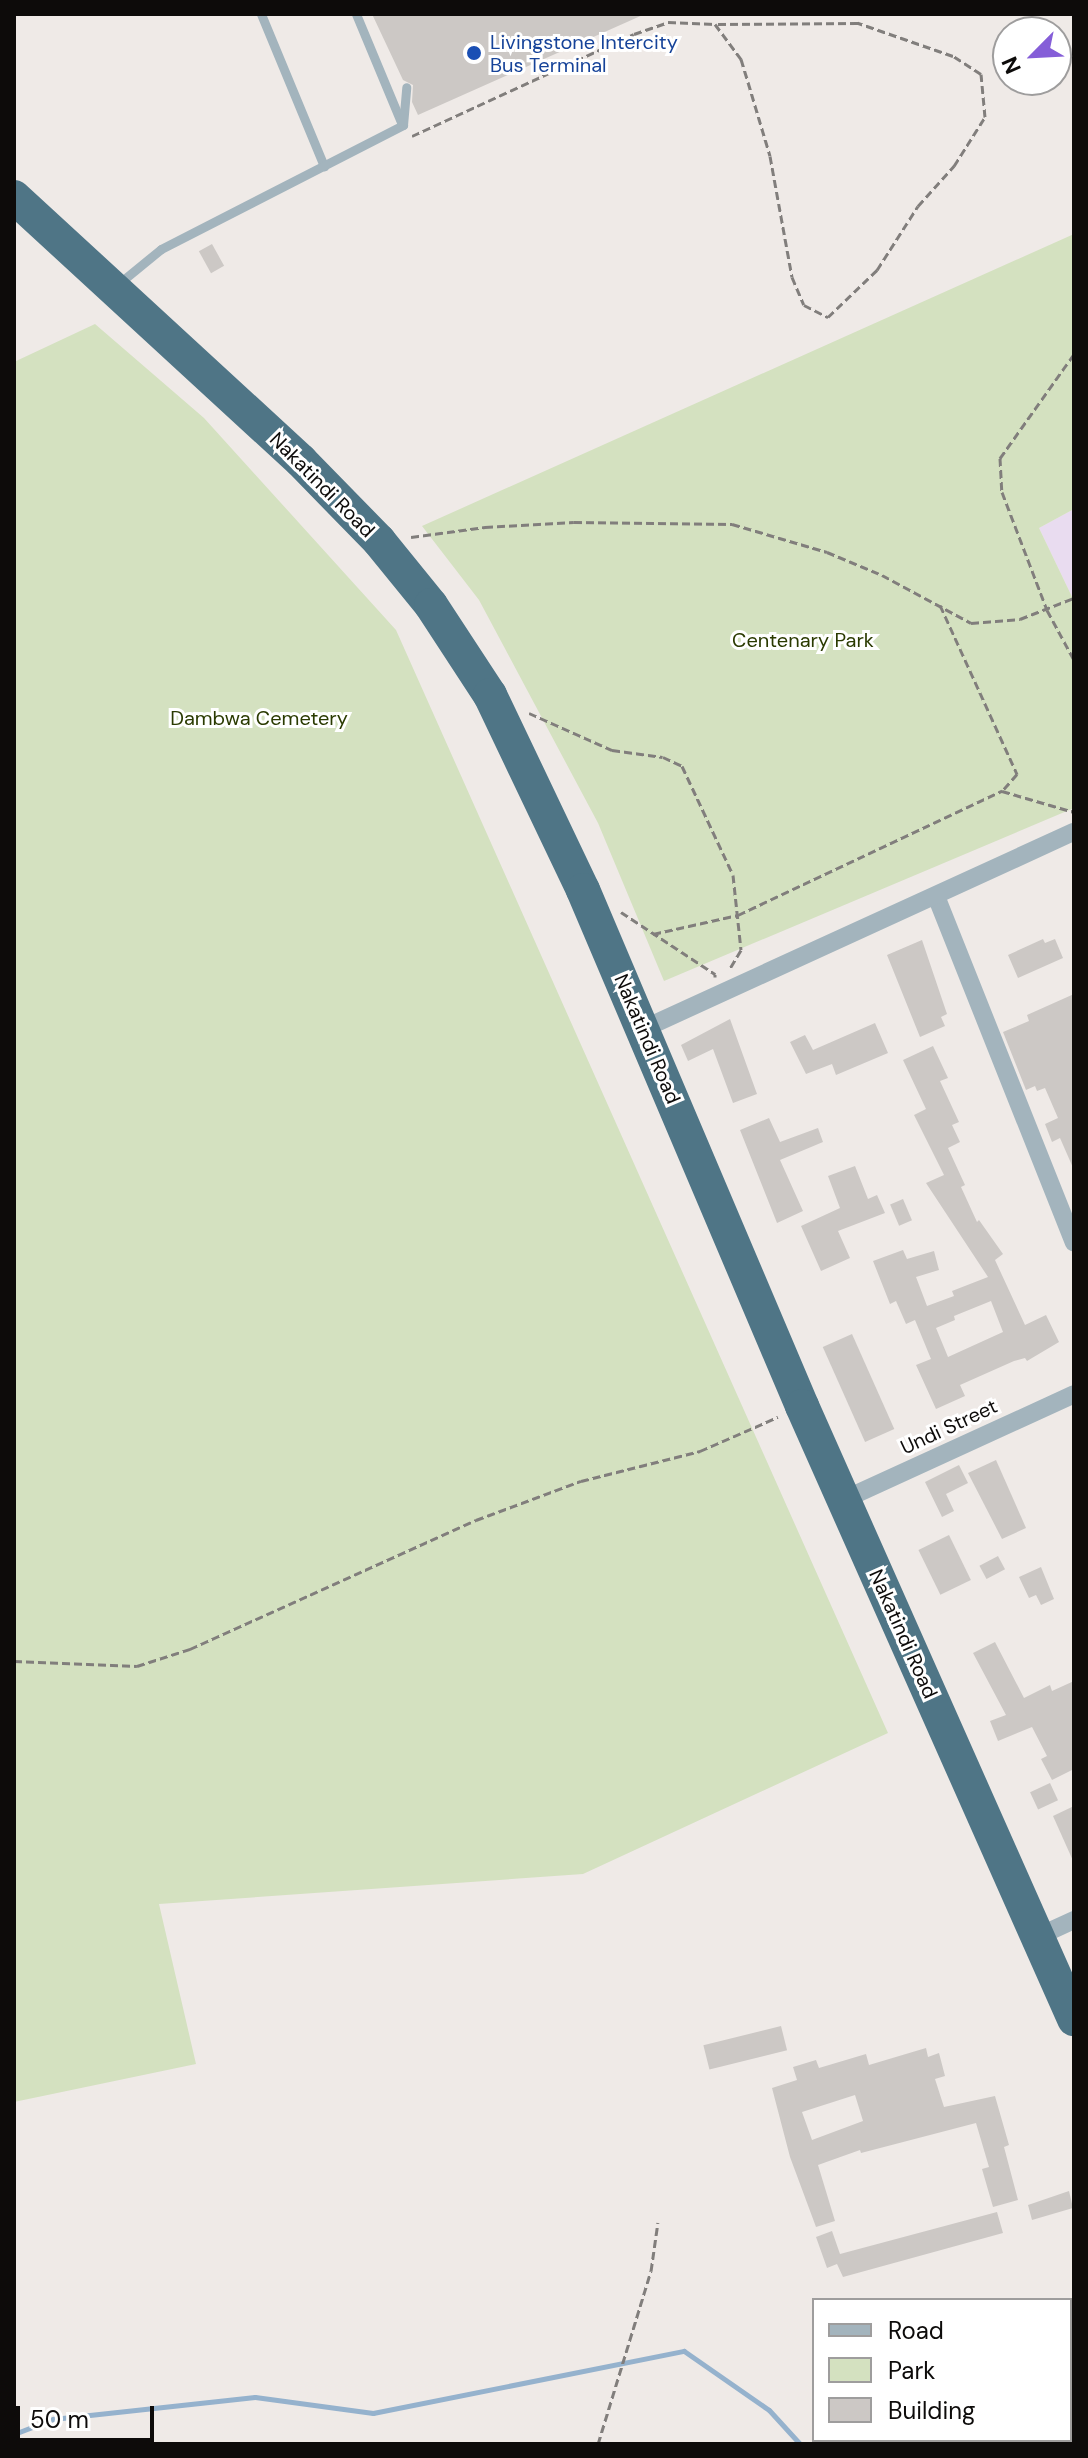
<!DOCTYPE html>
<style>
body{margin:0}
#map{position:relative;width:1088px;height:2458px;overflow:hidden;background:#efeae7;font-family:"DM Sans",sans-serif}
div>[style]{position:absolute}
.medical>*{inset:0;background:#e9dcf0}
.green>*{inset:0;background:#d4e1c0}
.stream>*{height:5px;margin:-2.5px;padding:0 2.5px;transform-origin:2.5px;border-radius:2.5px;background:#95b2cd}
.building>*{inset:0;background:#ccc8c5;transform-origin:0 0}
.path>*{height:3px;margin-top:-1.5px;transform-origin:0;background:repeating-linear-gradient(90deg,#817e7c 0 8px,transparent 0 12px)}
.lane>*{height:9px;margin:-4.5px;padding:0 4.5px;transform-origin:4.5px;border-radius:4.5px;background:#a3b4bd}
.street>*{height:18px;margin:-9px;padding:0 9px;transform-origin:9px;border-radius:9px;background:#a3b4bd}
.highway>*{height:34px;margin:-17px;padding:0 17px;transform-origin:17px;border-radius:17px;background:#4f7586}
.dots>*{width:22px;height:22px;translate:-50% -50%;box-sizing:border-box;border:4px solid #fff;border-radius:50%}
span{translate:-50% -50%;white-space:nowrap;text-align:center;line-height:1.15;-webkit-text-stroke:6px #fff;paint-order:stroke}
.transit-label{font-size:20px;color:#164399}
.left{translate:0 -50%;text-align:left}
.street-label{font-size:20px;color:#0d0b0a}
.park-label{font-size:20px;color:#2a3a01}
.frame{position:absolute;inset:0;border:16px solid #0d0b0a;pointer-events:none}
.legend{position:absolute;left:812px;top:2298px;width:260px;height:144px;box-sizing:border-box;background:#fff;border:2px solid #9e9d9d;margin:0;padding:10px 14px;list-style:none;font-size:24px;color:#0d0b0a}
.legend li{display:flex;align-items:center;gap:16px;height:40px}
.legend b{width:40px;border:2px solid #9e9d9d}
.north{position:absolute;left:992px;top:16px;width:80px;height:80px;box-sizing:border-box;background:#fff;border:2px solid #9e9d9d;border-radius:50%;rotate:246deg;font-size:22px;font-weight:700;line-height:32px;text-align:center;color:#0d0b0a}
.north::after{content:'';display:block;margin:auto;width:28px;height:36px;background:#855ed8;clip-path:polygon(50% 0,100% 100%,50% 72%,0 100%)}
.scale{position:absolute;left:16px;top:2406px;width:138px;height:36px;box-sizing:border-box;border:4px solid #0d0b0a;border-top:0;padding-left:10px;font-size:24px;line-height:28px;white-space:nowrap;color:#0d0b0a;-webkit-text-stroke:6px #fff;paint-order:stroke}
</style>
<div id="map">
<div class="medical">
<div style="clip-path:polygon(1074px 509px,1074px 601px,1039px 528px)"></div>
</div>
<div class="green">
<div style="clip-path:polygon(1074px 234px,1074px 509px,1039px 528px,1074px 601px,1074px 808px,664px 981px,598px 823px,479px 600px,422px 526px)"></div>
<div style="clip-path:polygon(95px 324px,204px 418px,396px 630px,888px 1733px,583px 1874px,159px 1904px,196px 2064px,14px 2102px,14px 362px)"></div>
</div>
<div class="stream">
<div style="left:14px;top:2434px;width:42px;rotate:-21deg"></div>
<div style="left:53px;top:2419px;width:203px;rotate:-6.2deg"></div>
<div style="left:255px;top:2397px;width:119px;rotate:7.7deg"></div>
<div style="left:373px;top:2413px;width:317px;rotate:-11.3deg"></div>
<div style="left:684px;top:2351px;width:103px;rotate:34.8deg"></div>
<div style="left:769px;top:2410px;width:46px;rotate:47.6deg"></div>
</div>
<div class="building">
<div style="clip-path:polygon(372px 14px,645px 14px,418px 115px,412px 102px,413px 85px,403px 80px)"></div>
<div style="left:212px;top:244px;width:25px;height:15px;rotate:61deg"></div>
<div style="clip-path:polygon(1043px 939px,1045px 943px,1055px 939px,1063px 958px,1018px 978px,1008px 955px)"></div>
<div style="clip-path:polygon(922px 940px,947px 1014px,941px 1017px,945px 1026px,920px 1037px,887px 955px)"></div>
<div style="clip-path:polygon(1074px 994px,1074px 1170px,1060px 1138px,1052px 1142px,1045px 1124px,1058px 1118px,1045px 1088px,1037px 1091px,1035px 1086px,1026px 1090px,1003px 1032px,1029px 1021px,1027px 1015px)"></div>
<div style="clip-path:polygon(730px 1019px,757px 1094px,733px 1103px,713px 1049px,688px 1061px,681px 1045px)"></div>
<div style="clip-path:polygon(875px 1023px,888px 1053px,836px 1075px,832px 1064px,806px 1074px,790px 1042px,805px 1035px,813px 1050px)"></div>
<div style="clip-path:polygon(evenodd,933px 1046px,948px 1078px,940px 1081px,959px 1122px,952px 1125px,960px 1142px,948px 1148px,965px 1185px,961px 1187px,977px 1222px,979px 1220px,1003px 1254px,995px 1260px,1025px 1325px,1046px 1315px,1059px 1342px,1027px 1361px,1025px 1358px,1014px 1361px,960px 1385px,965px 1396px,936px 1409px,916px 1365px,931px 1359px,915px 1320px,906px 1324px,896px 1301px,890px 1304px,873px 1261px,903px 1250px,907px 1259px,934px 1251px,939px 1270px,916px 1277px,927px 1306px,954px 1296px,952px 1291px,988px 1277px,926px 1183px,944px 1175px,914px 1115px,926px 1109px,903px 1060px,933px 1046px,991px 1301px,1003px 1332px,948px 1357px,936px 1328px,955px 1320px,954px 1316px,991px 1301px)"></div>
<div style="clip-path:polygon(769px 1118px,780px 1142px,818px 1128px,823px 1142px,780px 1160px,803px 1211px,777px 1223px,740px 1130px)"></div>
<div style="clip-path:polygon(855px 1166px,868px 1199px,877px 1195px,885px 1213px,838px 1231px,850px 1258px,821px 1271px,801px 1226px,840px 1208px,828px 1176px)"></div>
<div style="left:903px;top:1199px;width:23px;height:14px;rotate:67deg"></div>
<div style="left:852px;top:1334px;width:104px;height:32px;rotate:66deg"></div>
<div style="clip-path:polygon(996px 1460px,1026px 1528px,1002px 1539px,968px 1473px)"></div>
<div style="clip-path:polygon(959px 1465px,968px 1483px,946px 1494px,954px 1511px,942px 1517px,925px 1482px)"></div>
<div style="left:949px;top:1535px;width:50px;height:34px;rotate:64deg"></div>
<div style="left:998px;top:1556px;width:15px;height:21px;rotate:62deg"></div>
<div style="clip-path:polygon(1041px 1567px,1054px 1599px,1041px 1605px,1036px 1595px,1029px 1598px,1019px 1577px)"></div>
<div style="clip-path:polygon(995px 1642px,1024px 1698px,1050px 1685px,1052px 1691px,1074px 1681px,1074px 1769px,1052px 1780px,1041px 1759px,1047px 1756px,1032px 1727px,998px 1741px,990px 1721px,1006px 1715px,973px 1653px)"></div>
<div style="left:1050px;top:1783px;width:19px;height:22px;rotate:65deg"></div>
<div style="clip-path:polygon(1074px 1806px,1074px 1863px,1053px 1816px)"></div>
<div style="left:781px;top:2026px;width:25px;height:80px;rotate:76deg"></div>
<div style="clip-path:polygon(evenodd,926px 2048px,928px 2057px,939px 2053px,945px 2076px,935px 2079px,944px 2107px,995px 2096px,1009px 2145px,1004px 2147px,1018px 2200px,993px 2207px,982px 2169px,989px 2167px,976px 2123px,861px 2153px,860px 2150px,818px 2165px,835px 2221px,816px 2227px,790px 2157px,772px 2088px,797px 2080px,793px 2067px,816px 2060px,819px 2068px,866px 2054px,869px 2065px,926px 2048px,855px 2095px,863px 2121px,812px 2140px,802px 2112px,855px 2095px)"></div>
<div style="clip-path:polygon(1069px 2191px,1073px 2208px,1032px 2220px,1028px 2205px)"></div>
<div style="clip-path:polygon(997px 2212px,1003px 2233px,843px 2277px,837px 2264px,827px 2268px,816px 2237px,832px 2231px,840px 2254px)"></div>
</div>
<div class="path">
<div style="left:412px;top:136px;width:244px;rotate:-24.7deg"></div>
<div style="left:634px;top:34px;width:36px;rotate:-19deg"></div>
<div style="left:668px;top:22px;width:47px;rotate:2.4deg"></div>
<div style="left:715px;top:24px;width:44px;rotate:53.4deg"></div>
<div style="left:741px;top:59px;width:24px;rotate:73deg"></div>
<div style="left:748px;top:82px;width:77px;rotate:73.4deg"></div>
<div style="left:770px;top:156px;width:123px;rotate:79.7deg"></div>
<div style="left:792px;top:277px;width:30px;rotate:67deg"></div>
<div style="left:804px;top:305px;width:27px;rotate:27deg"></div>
<div style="left:828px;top:317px;width:68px;rotate:-43.8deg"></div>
<div style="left:877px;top:270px;width:76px;rotate:-57.4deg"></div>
<div style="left:918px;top:206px;width:54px;rotate:-48deg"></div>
<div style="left:954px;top:166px;width:58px;rotate:-57.7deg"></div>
<div style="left:985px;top:117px;width:43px;rotate:-95.3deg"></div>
<div style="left:981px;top:74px;width:33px;rotate:-147deg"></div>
<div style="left:953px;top:56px;width:101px;rotate:-160.8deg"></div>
<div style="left:858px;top:23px;width:143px;rotate:179.6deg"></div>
<div style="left:1074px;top:354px;width:128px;rotate:125.4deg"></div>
<div style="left:1000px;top:458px;width:34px;rotate:87deg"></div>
<div style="left:1002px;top:492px;width:126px;rotate:69.1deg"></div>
<div style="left:1047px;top:610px;width:57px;rotate:61.6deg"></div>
<div style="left:411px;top:537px;width:75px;rotate:-7.7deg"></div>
<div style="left:485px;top:527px;width:89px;rotate:-3.2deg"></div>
<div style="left:574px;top:522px;width:158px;rotate:0.7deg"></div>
<div style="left:732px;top:524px;width:99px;rotate:16.4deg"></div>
<div style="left:827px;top:552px;width:60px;rotate:22.7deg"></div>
<div style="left:882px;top:575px;width:101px;rotate:28.3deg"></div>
<div style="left:971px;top:623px;width:49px;rotate:-4.7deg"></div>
<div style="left:1020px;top:619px;width:58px;rotate:-21.3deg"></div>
<div style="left:940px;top:605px;width:186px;rotate:65.5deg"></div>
<div style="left:1017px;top:774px;width:23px;rotate:131deg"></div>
<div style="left:529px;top:713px;width:91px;rotate:24deg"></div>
<div style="left:612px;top:750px;width:51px;rotate:7.8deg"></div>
<div style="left:663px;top:757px;width:21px;rotate:25deg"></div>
<div style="left:682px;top:766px;width:120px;rotate:64.9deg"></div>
<div style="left:733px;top:875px;width:75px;rotate:83.9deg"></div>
<div style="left:741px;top:950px;width:21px;rotate:121deg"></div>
<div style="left:621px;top:912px;width:113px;rotate:33.4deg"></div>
<div style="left:715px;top:974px;width:3px;rotate:90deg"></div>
<div style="left:653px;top:934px;width:87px;rotate:-12.6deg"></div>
<div style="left:738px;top:915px;width:292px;rotate:-25.2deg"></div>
<div style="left:1002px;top:791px;width:75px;rotate:16.3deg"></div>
<div style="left:14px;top:1661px;width:123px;rotate:2.3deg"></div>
<div style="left:137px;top:1666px;width:56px;rotate:-17.8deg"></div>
<div style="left:190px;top:1649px;width:314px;rotate:-24.3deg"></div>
<div style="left:476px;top:1520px;width:112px;rotate:-20.4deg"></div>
<div style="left:581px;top:1481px;width:123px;rotate:-14.1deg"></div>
<div style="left:700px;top:1451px;width:85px;rotate:-23.6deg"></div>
<div style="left:598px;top:2444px;width:181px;rotate:-73deg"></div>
<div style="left:651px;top:2271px;width:49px;rotate:-81.9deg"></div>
</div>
<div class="lane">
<div style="left:261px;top:14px;width:165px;rotate:67.5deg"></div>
<div style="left:356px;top:14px;width:117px;rotate:67.4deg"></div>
<div style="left:117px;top:285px;width:57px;rotate:-39.3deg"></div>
<div style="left:161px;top:249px;width:272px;rotate:-27.1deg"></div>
<div style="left:403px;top:125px;width:38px;rotate:-85deg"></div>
</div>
<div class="street">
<div style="left:936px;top:896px;width:373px;rotate:68.3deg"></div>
<div style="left:643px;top:1029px;width:474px;rotate:-24.6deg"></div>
<div style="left:843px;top:1500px;width:254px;rotate:-24.6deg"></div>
<div style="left:1037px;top:1937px;width:41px;rotate:-24.7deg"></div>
</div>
<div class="highway">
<div style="left:14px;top:197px;width:390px;rotate:42.6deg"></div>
<div style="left:301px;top:461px;width:112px;rotate:45.7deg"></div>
<div style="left:379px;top:541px;width:82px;rotate:50.9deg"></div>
<div style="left:431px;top:605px;width:108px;rotate:56.8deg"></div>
<div style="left:490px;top:695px;width:216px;rotate:64.5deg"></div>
<div style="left:583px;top:890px;width:561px;rotate:67deg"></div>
<div style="left:802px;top:1406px;width:671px;rotate:66.07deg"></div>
</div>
<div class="dots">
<div style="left:474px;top:53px;background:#1a4fb4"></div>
</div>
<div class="transit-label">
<span class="left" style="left:490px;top:54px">Livingstone Intercity<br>Bus Terminal</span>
</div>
<div class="street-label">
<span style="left:322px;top:485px;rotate:45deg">Nakatindi Road</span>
<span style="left:647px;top:1039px;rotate:67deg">Nakatindi Road</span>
<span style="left:949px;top:1427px;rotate:-25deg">Undi Street</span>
<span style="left:903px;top:1634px;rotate:66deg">Nakatindi Road</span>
</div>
<div class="park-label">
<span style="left:803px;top:640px">Centenary Park</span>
<span style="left:259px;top:718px">Dambwa Cemetery</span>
</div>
<div class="frame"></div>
<ul class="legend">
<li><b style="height:10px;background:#a3b4bd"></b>Road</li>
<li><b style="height:22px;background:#d4e1c0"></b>Park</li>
<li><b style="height:22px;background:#ccc8c5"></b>Building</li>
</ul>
<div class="north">N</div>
<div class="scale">50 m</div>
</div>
